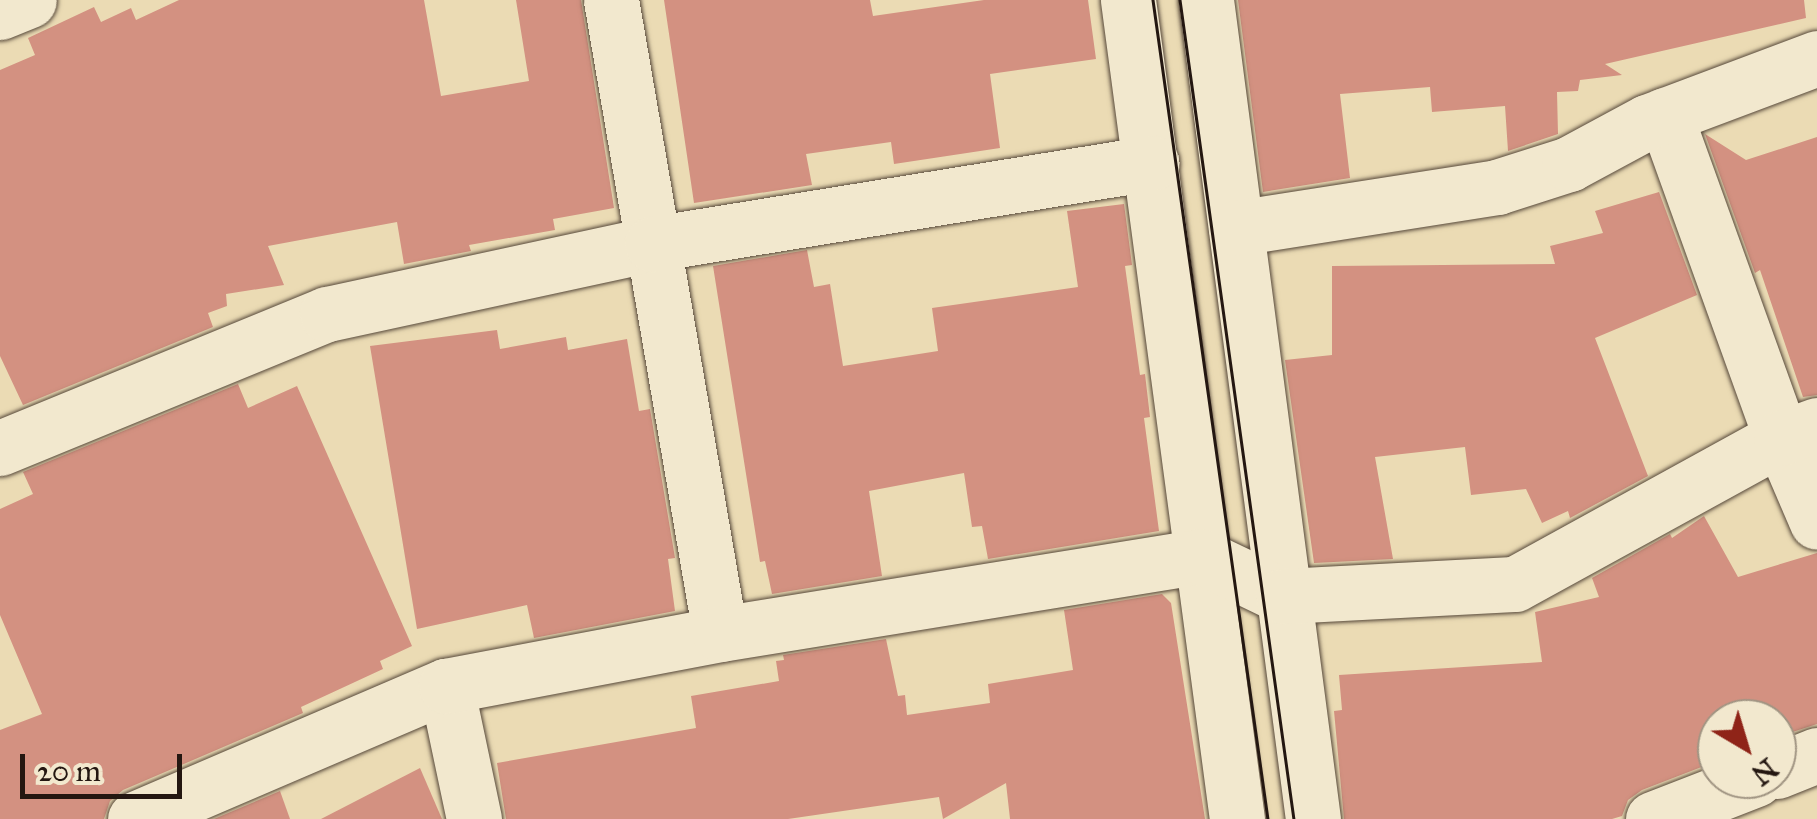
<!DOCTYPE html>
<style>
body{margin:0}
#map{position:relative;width:1817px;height:819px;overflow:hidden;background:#ebdbb4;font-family:"IM FELL Great Primer",serif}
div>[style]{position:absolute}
.building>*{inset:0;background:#d39181}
.roads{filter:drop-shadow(0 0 2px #56483a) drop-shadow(0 0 2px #56483a)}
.minor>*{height:55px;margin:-27.5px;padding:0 27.5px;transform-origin:27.5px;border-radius:27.5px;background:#f2e8ce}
.tram>*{height:2.5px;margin:-1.25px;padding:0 1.25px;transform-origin:1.25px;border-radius:1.25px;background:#241711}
span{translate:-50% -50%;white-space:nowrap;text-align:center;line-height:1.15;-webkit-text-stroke:8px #f2e8ce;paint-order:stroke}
.north{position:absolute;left:1697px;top:699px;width:100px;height:100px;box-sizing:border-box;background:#f2e8ce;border:2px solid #a09482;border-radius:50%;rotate:142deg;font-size:28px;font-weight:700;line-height:40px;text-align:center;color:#241711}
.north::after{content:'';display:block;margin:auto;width:35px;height:45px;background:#8f2418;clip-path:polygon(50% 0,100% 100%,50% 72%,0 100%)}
.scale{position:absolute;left:20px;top:754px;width:162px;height:45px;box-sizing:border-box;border:5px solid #241711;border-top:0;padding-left:12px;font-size:30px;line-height:35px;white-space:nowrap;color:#241711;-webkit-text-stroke:8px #f2e8ce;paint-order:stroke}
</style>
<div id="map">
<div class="building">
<div style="clip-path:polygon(179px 0,424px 0,441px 96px,529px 81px,516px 0,581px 0,614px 208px,553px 219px,555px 230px,469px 245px,471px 251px,404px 264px,397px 222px,268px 246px,284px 285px,226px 294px,227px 306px,208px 313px,213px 327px,23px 405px,0 356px,0 70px,35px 55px,28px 38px,94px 7px,101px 22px,131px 8px,136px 20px)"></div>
<div style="clip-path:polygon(664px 0,870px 0,873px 16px,984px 0,1088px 0,1096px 59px,990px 74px,1000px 148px,894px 164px,891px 142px,806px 154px,812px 185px,694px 203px)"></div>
<div style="clip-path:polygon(1238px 0,1804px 0,1806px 18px,1605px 64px,1622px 75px,1580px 80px,1578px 91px,1557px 92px,1558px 134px,1508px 151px,1505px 106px,1432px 112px,1430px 87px,1340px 94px,1350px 178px,1263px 192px)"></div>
<div style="clip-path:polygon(1705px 134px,1746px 160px,1817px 137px,1817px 395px,1803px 397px,1760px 270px,1755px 273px)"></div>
<div style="clip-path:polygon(1659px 192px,1697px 295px,1595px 338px,1648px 476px,1570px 518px,1568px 511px,1542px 523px,1526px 489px,1471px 495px,1465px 447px,1375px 457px,1393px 559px,1314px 563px,1285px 360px,1332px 355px,1332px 266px,1555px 264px,1550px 246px,1603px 233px,1595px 211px)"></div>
<div style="clip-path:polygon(1124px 204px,1132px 265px,1125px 266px,1140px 375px,1145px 374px,1150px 417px,1144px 418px,1159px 531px,988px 559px,982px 526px,972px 527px,964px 473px,869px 491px,882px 576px,772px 594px,765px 561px,760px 562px,713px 266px,807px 250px,814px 287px,830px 284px,843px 366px,938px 351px,932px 308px,1078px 287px,1067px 211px)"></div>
<div style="clip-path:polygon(497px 330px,500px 349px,566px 337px,568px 350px,627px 339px,639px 411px,650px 409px,675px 558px,668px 559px,675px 611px,534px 638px,527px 605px,417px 629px,370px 346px)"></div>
<div style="clip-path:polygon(238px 384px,248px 408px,297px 386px,412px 646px,380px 661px,383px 669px,301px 707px,303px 713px,123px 790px,110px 801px,104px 819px,0 819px,0 730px,42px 714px,0 615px,0 509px,33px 494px,23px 472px)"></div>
<div style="clip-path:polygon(1704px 516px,1738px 577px,1817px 553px,1817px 724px,1777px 737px,1777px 719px,1717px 719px,1717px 761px,1642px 790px,1628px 800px,1622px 816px,1612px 819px,1344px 819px,1334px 711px,1342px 710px,1339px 675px,1542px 662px,1535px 612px,1599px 597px,1592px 578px,1670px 534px,1672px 538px)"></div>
<div style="clip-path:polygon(1162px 594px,1171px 603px,1205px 819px,1010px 819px,1006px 783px,943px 819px,939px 797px,788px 819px,506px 819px,497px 763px,696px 728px,691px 696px,779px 681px,776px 661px,784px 660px,783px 655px,886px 639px,898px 696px,905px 695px,907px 715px,990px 703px,988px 684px,1073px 670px,1064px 610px)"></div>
<div style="clip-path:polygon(420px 768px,442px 819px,321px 819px)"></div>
<div style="clip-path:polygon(280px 791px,290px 819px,214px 819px)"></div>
</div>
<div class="roads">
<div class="minor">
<div style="left:611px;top:0;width:643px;rotate:80.24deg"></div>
<div style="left:1128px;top:0;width:826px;rotate:82.42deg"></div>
<div style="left:1206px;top:0;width:826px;rotate:82.56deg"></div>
<div style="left:0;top:12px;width:31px;rotate:-22deg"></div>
<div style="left:1665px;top:115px;width:343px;rotate:70.2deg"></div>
<div style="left:1781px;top:438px;width:91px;rotate:66.8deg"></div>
<div style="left:1236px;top:228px;width:264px;rotate:-8.9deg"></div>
<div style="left:1497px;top:187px;width:76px;rotate:-17.7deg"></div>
<div style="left:1569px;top:164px;width:89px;rotate:-28.3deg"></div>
<div style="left:1647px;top:122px;width:182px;rotate:-20.6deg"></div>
<div style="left:0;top:448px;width:353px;rotate:-22.3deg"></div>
<div style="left:327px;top:314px;width:332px;rotate:-12.2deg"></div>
<div style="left:652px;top:244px;width:506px;rotate:-9.22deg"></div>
<div style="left:446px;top:686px;width:136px;rotate:78.1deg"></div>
<div style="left:1777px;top:771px;width:43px;rotate:-21.8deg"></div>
<div style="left:135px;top:819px;width:338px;rotate:-23.2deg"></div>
<div style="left:446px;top:686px;width:279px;rotate:-10.7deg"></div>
<div style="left:720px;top:634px;width:486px;rotate:-9.2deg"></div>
<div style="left:1200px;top:556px;width:92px;rotate:25.7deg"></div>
<div style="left:1283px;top:596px;width:232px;rotate:-3deg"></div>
<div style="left:1515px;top:584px;width:303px;rotate:-28.8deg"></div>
<div style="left:1781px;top:438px;width:38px;rotate:-20deg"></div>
<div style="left:1653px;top:819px;width:110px;rotate:-21.2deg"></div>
</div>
</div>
<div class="tram">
<div style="left:1153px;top:0;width:827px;rotate:82.01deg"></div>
<div style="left:1180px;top:0;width:827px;rotate:82.08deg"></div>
</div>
<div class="north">N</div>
<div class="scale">20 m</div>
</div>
